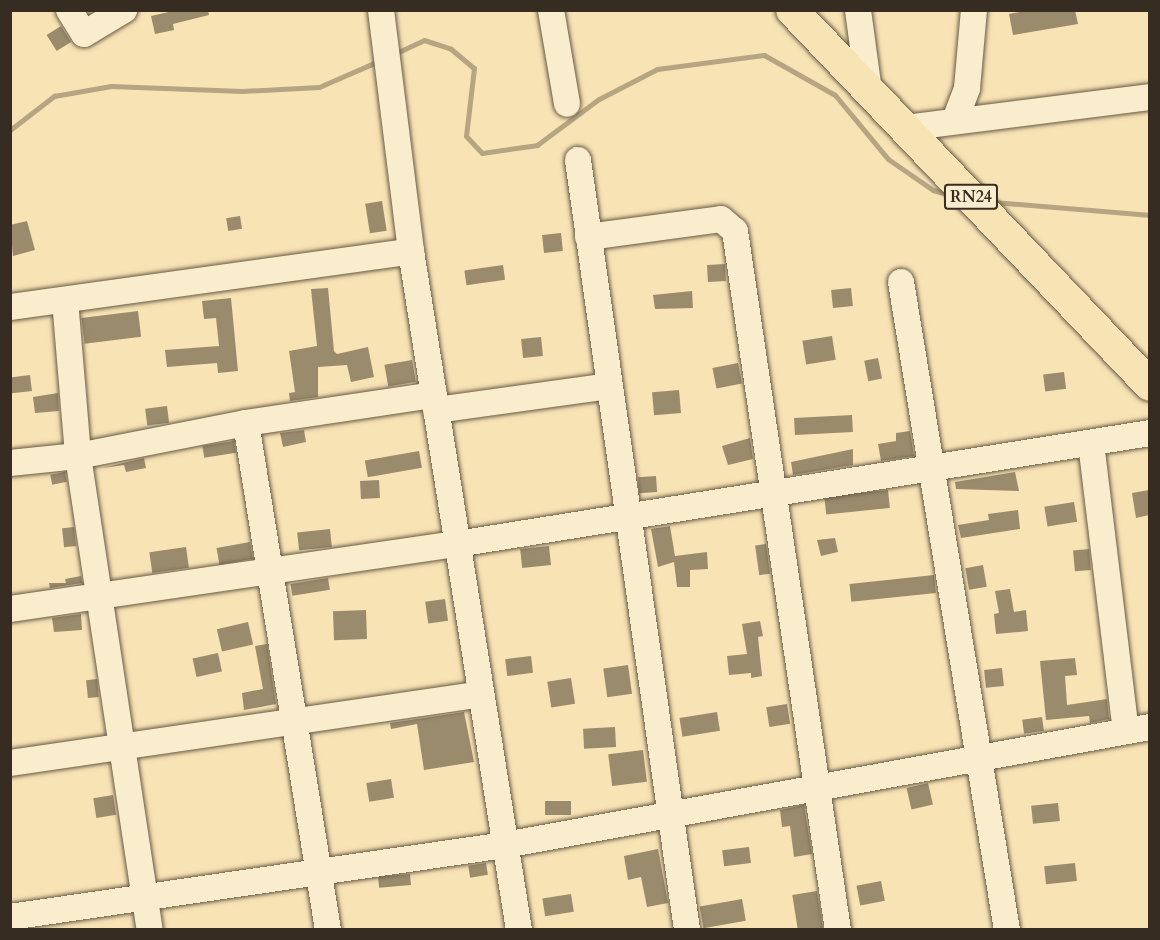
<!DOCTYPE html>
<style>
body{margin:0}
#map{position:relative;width:1160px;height:940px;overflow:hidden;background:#f8e3b4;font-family:Cardo,serif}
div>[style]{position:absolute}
.stream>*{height:5px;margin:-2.5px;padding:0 2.5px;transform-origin:2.5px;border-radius:2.5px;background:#b6a582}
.building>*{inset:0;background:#9b8b6d;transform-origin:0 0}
.roads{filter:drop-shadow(0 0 2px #665a46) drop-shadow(0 0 2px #665a46)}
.minor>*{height:26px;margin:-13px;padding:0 13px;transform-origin:13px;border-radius:13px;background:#faedce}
.major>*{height:32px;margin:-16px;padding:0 16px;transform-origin:16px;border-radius:16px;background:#f8e3b4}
span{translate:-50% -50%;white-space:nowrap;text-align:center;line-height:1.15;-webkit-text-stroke:4.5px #faedce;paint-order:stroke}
.shield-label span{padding:2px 4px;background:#faedce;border:2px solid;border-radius:4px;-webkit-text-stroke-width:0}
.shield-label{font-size:16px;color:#362c21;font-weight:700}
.frame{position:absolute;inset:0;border:12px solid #362c21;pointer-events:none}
</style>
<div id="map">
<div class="stream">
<div style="left:392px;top:55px;width:35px;rotate:-25deg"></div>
<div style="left:424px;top:40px;width:28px;rotate:18deg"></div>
<div style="left:451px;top:49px;width:30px;rotate:40deg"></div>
<div style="left:474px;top:68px;width:68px;rotate:96.7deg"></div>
<div style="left:466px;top:136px;width:23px;rotate:47deg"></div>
<div style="left:482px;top:153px;width:56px;rotate:-8.3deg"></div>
<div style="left:537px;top:145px;width:77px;rotate:-36.6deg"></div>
<div style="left:599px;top:99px;width:65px;rotate:-27.3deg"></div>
<div style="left:657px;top:69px;width:108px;rotate:-7.5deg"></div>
<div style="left:764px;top:55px;width:81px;rotate:29.4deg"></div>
<div style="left:835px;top:95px;width:83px;rotate:50.4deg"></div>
<div style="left:888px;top:159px;width:55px;rotate:34.6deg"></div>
<div style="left:933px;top:190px;width:19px;rotate:16deg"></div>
<div style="left:10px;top:130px;width:56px;rotate:-37.7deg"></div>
<div style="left:54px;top:96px;width:58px;rotate:-10deg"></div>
<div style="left:111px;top:86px;width:131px;rotate:2.2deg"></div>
<div style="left:242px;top:91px;width:77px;rotate:-3deg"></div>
<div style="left:319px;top:87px;width:68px;rotate:-23.5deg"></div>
<div style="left:993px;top:202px;width:158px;rotate:4.7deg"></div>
</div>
<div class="building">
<div style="clip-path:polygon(208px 10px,209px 15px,173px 24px,174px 30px,155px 34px,151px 16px,173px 11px)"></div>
<div style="clip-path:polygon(1030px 10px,1075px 10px,1078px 24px,1013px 35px,1009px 14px)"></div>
<div style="left:61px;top:26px;width:19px;height:17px;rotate:58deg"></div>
<div style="left:382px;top:201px;width:30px;height:17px;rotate:81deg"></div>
<div style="left:240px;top:216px;width:13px;height:14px;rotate:81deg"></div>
<div style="clip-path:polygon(27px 221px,35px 250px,13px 256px,10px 225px)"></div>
<div style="left:561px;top:233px;width:18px;height:19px;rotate:84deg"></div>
<div style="left:725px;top:264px;width:17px;height:18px;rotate:87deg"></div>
<div style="left:503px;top:265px;width:15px;height:39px;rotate:82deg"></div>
<div style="clip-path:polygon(328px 288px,334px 351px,337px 354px,368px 347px,374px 377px,351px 382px,347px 365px,318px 367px,318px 397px,290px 401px,289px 393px,295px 392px,289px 351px,317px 346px,311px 289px)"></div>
<div style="left:851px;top:288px;width:18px;height:20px;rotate:84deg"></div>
<div style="clip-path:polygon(692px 291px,693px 308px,655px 309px,653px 295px)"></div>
<div style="clip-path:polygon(231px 298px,238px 371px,218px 373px,217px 363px,167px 367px,165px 350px,219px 346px,216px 318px,204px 319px,202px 301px)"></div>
<div style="left:138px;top:311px;width:26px;height:57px;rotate:83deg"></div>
<div style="left:832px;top:336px;width:24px;height:30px;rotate:81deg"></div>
<div style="left:541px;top:337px;width:19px;height:20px;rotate:84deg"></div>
<div style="left:878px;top:358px;width:21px;height:14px;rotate:79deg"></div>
<div style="left:412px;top:360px;width:22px;height:28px;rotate:80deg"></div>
<div style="left:738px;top:363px;width:21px;height:26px;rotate:79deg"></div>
<div style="left:1064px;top:372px;width:17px;height:21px;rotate:83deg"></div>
<div style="left:30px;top:375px;width:16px;height:20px;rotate:83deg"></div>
<div style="left:679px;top:390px;width:23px;height:27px;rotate:85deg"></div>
<div style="clip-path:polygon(58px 393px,59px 411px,35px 413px,33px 397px)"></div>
<div style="left:167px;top:406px;width:17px;height:22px;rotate:83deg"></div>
<div style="left:852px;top:415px;width:17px;height:58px;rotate:87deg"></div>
<div style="clip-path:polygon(304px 430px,306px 442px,283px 447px,280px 433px)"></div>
<div style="clip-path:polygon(910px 431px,914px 456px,881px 461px,878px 444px,896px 441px,896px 433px)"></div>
<div style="clip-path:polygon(750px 438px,753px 459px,728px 465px,722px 446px)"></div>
<div style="left:234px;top:441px;width:12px;height:32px;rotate:81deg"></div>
<div style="clip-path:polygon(853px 449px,853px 465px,793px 475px,791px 462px)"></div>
<div style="left:419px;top:451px;width:17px;height:55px;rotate:80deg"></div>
<div style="clip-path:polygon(144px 458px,146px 468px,126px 472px,124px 465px,102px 468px)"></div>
<div style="left:65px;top:472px;width:10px;height:15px;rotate:79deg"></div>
<div style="clip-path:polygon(1015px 472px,1019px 491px,956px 489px,955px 482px)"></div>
<div style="left:656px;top:476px;width:16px;height:18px;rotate:86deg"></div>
<div style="left:379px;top:480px;width:18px;height:19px;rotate:87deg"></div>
<div style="left:888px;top:490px;width:18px;height:64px;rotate:84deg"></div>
<div style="clip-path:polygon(1149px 490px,1149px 515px,1136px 518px,1132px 493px)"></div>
<div style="left:1074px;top:502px;width:20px;height:30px;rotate:81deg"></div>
<div style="clip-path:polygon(1018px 510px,1020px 529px,961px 538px,958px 525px,989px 520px,988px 514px)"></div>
<div style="clip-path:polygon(670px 526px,675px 556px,707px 552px,708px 569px,690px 570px,690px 587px,677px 587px,674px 562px,658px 567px,651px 529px)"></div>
<div style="left:74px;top:527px;width:19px;height:12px;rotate:84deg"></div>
<div style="left:330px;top:529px;width:18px;height:33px;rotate:84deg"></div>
<div style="clip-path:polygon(835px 538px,838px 552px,821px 556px,817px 540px)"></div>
<div style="left:250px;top:542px;width:17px;height:34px;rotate:80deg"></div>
<div style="left:766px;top:544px;width:30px;height:11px;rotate:82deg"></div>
<div style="left:549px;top:546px;width:19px;height:29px;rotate:84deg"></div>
<div style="left:186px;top:547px;width:21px;height:37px;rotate:82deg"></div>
<div style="left:1089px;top:549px;width:21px;height:16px;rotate:85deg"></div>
<div style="left:983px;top:565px;width:22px;height:18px;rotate:80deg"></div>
<div style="left:934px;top:575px;width:18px;height:85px;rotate:84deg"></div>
<div style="clip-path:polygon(81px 576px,82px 583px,50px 588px,49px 583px,66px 583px,65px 579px)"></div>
<div style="left:328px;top:578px;width:12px;height:38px;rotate:81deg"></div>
<div style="clip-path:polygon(1010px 589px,1014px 612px,1026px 610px,1028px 631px,996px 634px,994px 614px,999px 613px,995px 591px)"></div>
<div style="left:445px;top:599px;width:22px;height:20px;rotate:82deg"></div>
<div style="left:366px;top:610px;width:29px;height:33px;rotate:88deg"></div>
<div style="clip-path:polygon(81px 614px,82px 630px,54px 632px,52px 618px)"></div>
<div style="clip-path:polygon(760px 621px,763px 636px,758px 637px,762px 676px,751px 678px,751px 673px,729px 675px,727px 656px,747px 654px,742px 624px)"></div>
<div style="left:248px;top:622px;width:23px;height:32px;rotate:77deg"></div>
<div style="clip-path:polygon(267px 644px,276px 704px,244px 710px,242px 693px,263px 689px,255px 646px)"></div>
<div style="left:218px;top:653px;width:19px;height:26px;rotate:78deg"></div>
<div style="left:531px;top:656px;width:17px;height:26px;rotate:83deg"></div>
<div style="clip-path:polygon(1075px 658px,1077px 675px,1065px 676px,1067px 705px,1107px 699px,1109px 719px,1090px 723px,1089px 716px,1046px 720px,1040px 661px)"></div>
<div style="left:628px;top:665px;width:29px;height:25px;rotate:82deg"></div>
<div style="left:1002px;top:668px;width:18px;height:18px;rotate:84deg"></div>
<div style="left:571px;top:678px;width:26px;height:24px;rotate:81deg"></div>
<div style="left:97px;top:679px;width:18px;height:11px;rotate:84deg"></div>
<div style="left:787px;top:704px;width:20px;height:21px;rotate:81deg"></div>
<div style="clip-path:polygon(464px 712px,474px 762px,424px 770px,417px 724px,391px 729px,390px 723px)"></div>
<div style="left:717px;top:712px;width:19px;height:38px;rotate:81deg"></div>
<div style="left:1042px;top:717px;width:14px;height:20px;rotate:82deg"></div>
<div style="left:615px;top:727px;width:20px;height:32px;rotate:87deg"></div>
<div style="left:643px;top:750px;width:32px;height:35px;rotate:83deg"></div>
<div style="left:391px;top:779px;width:19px;height:25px;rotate:81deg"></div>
<div style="left:928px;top:783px;width:22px;height:22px;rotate:77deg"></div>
<div style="left:113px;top:795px;width:20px;height:20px;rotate:81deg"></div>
<div style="left:545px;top:801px;width:26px;height:14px"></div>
<div style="left:1058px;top:803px;width:18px;height:27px;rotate:84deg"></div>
<div style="clip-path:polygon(804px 805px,812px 854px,794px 857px,790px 826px,782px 827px,780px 810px)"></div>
<div style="left:749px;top:847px;width:16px;height:27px;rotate:83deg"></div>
<div style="clip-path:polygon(658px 849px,668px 903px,647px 907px,641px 877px,628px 880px,624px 856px)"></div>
<div style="left:486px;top:863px;width:12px;height:18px;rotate:81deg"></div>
<div style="left:1075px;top:863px;width:18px;height:31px;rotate:84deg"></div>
<div style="left:410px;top:874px;width:11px;height:32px;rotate:85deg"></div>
<div style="left:881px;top:881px;width:20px;height:25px;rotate:79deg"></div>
<div style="left:817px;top:891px;width:39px;height:25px;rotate:81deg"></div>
<div style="left:571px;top:894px;width:18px;height:29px;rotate:81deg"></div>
<div style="left:742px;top:899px;width:22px;height:43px;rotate:80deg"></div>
</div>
<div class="roads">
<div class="minor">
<div style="left:69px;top:10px;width:28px;rotate:58deg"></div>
<div style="left:84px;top:34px;width:47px;rotate:-31deg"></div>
<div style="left:381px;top:10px;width:243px;rotate:82.9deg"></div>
<div style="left:411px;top:251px;width:688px;rotate:80.96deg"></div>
<div style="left:551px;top:10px;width:95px;rotate:80.3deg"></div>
<div style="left:858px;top:10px;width:82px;rotate:82.3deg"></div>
<div style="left:955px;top:120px;width:34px;rotate:-69deg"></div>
<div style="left:967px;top:88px;width:78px;rotate:-84.9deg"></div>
<div style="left:905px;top:128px;width:247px;rotate:-7.2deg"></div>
<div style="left:578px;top:160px;width:778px;rotate:81.94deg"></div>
<div style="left:588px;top:237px;width:134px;rotate:-7.7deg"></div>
<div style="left:721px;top:219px;width:18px;rotate:41deg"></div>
<div style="left:735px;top:231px;width:707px;rotate:81.62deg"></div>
<div style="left:901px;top:282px;width:657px;rotate:80.71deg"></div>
<div style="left:65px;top:300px;width:157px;rotate:85.2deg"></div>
<div style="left:78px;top:456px;width:479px;rotate:81.4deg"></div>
<div style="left:10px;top:307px;width:405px;rotate:-7.9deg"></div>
<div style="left:436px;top:410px;width:174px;rotate:-7.9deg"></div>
<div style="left:246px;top:423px;width:514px;rotate:80.81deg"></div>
<div style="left:1091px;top:443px;width:290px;rotate:83.1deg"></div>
<div style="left:10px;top:463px;width:68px;rotate:-5.9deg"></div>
<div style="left:78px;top:456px;width:171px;rotate:-11.1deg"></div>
<div style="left:246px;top:423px;width:190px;rotate:-8.5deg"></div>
<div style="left:10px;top:609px;width:452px;rotate:-8.3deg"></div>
<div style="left:457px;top:544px;width:702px;rotate:-9.1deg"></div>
<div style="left:10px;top:763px;width:476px;rotate:-8.3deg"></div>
<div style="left:10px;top:917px;width:500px;rotate:-8.28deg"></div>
<div style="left:505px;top:845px;width:656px;rotate:-10.37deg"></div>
</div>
<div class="major">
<div style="left:792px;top:10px;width:518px;rotate:46.33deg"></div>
</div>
</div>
<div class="shield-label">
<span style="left:971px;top:197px">RN24</span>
</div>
<div class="frame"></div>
</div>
